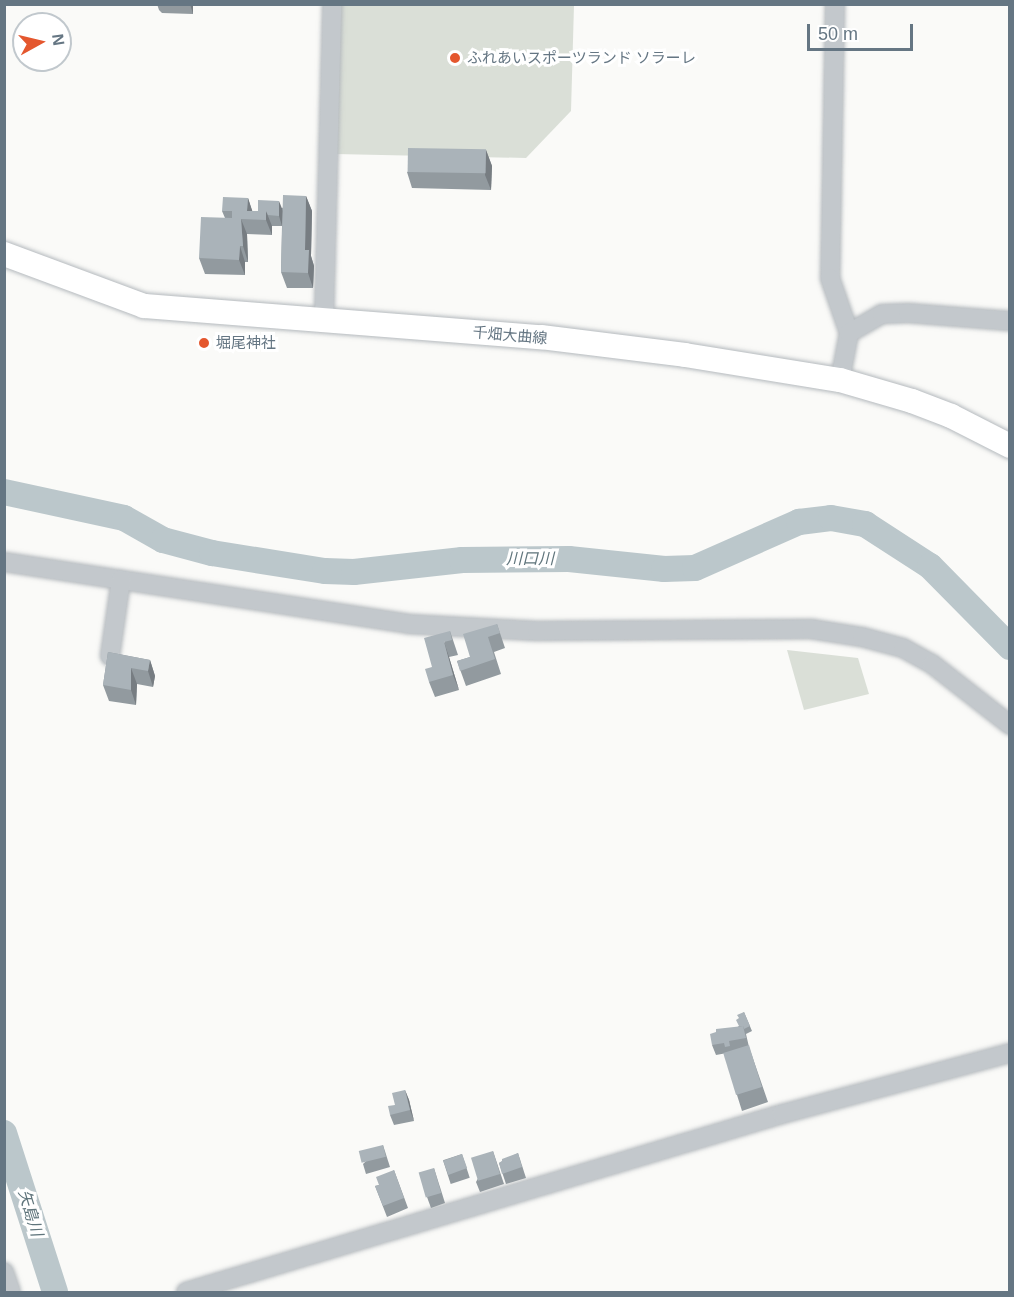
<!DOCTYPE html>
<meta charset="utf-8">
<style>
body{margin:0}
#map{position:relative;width:1014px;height:1297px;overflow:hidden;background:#fafaf8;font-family:Helvetica,"Noto Sans JP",sans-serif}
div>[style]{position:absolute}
.green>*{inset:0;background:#dadfd7}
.river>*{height:26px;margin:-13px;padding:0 13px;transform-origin:13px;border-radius:13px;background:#bbc7cb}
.roads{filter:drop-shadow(0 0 2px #b5babe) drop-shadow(0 0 2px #b5babe)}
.minor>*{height:18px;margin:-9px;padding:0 9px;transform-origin:9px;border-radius:9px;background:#c3c8cc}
.major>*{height:24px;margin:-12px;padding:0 12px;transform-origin:12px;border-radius:12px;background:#fff}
.wall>*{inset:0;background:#929a9f;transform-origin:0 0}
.shaded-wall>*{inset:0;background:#777d82}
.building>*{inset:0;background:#aab3b9;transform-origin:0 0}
.dots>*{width:16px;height:16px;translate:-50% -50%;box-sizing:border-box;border:3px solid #fff;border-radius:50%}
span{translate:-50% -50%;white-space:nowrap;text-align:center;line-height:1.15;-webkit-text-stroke:6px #fff;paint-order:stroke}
.poi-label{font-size:15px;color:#657683}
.left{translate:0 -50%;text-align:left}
.street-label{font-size:15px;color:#657683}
.water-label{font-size:16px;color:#60757c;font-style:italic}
.frame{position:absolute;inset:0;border:6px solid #657683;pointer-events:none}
.north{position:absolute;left:12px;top:12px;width:60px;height:60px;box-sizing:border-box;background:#fff;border:2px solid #c1c8cd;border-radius:50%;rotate:82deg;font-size:16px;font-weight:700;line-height:24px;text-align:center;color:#657683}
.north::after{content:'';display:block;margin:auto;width:21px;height:27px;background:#e4572e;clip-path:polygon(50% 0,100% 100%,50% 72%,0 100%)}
.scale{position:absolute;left:807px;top:24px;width:106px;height:27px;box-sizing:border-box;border:3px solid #657683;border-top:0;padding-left:8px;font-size:18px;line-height:21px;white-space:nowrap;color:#657683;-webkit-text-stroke:4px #fff;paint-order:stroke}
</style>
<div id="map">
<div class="green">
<div style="clip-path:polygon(338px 5px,574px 5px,571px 111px,526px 158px,335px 154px)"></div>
<div style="clip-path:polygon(787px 650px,858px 658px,869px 694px,804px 710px)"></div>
</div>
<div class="river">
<div style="left:4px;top:492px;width:123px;rotate:12.2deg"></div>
<div style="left:124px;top:518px;width:45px;rotate:29.4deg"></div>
<div style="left:163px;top:540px;width:51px;rotate:14.9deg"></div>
<div style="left:212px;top:553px;width:114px;rotate:9.1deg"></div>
<div style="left:325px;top:571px;width:29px;rotate:2deg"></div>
<div style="left:354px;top:572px;width:109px;rotate:-6.3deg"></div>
<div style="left:462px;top:560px;width:107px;rotate:-0.5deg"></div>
<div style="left:569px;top:559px;width:96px;rotate:6deg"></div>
<div style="left:664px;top:569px;width:31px;rotate:-2deg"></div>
<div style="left:695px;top:568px;width:114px;rotate:-23.9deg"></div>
<div style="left:799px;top:522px;width:32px;rotate:-7deg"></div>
<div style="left:831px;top:518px;width:35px;rotate:10deg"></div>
<div style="left:865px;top:524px;width:77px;rotate:32.9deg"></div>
<div style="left:930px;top:566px;width:114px;rotate:45.4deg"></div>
<div style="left:4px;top:1133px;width:167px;rotate:72.2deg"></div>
</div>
<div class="roads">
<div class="minor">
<div style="left:835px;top:4px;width:274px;rotate:91deg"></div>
<div style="left:830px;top:278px;width:58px;rotate:70.9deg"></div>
<div style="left:849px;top:333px;width:48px;rotate:100.8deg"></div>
<div style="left:324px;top:319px;width:315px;rotate:-88.5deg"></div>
<div style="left:849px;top:333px;width:38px;rotate:-30deg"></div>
<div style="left:882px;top:314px;width:26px;rotate:-2deg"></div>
<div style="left:908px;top:313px;width:102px;rotate:4.5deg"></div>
<div style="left:4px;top:562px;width:409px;rotate:8.7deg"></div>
<div style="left:408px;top:624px;width:129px;rotate:3.1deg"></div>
<div style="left:537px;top:631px;width:274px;rotate:-0.4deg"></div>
<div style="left:811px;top:629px;width:52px;rotate:8.9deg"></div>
<div style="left:862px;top:637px;width:42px;rotate:15deg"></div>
<div style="left:903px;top:648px;width:33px;rotate:29deg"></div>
<div style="left:932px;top:664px;width:99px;rotate:38deg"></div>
<div style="left:110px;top:656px;width:77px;rotate:-81.8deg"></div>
<div style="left:4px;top:1272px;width:21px;rotate:71deg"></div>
<div style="left:186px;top:1292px;width:622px;rotate:-16.63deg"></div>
<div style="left:782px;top:1114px;width:236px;rotate:-15deg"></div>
</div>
<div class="major">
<div style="left:4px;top:254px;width:149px;rotate:20.4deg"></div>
<div style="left:144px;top:306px;width:398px;rotate:4.5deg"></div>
<div style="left:541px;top:337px;width:145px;rotate:7.1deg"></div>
<div style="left:685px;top:355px;width:157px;rotate:9.2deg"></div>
<div style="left:840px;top:380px;width:75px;rotate:16.3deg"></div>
<div style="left:912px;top:401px;width:42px;rotate:21deg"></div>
<div style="left:951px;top:416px;width:66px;rotate:27deg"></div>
</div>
</div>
<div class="wall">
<div style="clip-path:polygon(157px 4px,193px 4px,193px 14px,162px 13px,159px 10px)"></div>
<div style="clip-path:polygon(486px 150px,492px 166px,491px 190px,412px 188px,407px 172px)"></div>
<div style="clip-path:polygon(306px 196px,312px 211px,311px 256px,314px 266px,313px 288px,287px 288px,281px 272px,282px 226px,272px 226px,272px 235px,247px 234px,248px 262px,245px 262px,245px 275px,205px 274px,199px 258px,225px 218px,222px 211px,248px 198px,252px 211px,258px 211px,282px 208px)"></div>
<div style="clip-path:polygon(497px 624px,505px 648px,494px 652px,501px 674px,466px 686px,457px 661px,470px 657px)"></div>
<div style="clip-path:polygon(450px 631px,458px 655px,449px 657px,459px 690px,435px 697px,429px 682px,432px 667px)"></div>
<div style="clip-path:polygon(108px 652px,150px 660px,155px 676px,153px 687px,137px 684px,136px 705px,109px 701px,103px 685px)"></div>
<div style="clip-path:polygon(744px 1012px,752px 1031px,746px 1034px,749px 1047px,768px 1102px,742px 1111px,737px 1095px,727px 1053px,716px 1055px,712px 1045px,739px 1026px,739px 1018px)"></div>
<div style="clip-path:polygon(405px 1090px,409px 1100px,414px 1121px,394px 1125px,390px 1115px,395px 1105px)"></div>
<div style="clip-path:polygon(383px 1145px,390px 1167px,366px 1174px,363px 1164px)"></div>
<div style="clip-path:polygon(493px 1151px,504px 1184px,480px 1192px,476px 1182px)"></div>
<div style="clip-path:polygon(518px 1153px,526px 1178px,506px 1184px,499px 1163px)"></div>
<div style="left:462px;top:1154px;width:25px;height:20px;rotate:72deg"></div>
<div style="clip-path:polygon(434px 1168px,445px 1203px,431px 1208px,427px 1197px)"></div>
<div style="clip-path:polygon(394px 1170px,408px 1208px,387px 1217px,375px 1186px,379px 1185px)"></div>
</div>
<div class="shaded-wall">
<div style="clip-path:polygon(190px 4px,193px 4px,193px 14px)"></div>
<div style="clip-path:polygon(486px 150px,492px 166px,491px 190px,485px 175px)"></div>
<div style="clip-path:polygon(306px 196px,312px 211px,311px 256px,314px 266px,313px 288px,308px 273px,305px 250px)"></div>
<div style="clip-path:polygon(248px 198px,253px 213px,247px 211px)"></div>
<div style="clip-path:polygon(279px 201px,283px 211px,282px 226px,279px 216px)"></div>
<div style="clip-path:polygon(266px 211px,272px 226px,272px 235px,266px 220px)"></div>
<div style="clip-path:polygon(241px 219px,247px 234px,248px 262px,243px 246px)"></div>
<div style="clip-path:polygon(240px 246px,245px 262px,245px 275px,239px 260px)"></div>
<div style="clip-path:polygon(444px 642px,449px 657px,459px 690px,453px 675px)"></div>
<div style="clip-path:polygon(150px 660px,155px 676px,153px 687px,148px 671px)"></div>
<div style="clip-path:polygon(131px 668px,137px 684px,136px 705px,131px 690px)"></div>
<div style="clip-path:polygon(405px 1090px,409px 1100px,414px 1121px,410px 1110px)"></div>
</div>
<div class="building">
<div style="left:408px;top:148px;width:78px;height:24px;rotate:1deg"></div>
<div style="clip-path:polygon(283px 195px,306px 196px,305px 250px,309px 250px,308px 273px,281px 272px)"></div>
<div style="clip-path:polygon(223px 197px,248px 198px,247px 211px,266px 211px,266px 220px,241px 219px,243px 246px,240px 246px,239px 260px,199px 258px,201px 217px,232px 218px,232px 211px,222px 211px)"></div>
<div style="clip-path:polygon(258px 200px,279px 201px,279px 216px,268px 215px,266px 211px,258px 211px)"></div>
<div style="clip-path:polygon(497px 624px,500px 633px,488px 637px,495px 659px,460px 671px,457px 661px,470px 657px,463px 634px)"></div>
<div style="clip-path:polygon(450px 631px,452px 640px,444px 642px,453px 675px,429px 682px,425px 669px,432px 667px,424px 638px)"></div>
<div style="clip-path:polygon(108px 652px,150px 660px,148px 671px,131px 668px,131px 690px,103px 685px)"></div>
<div style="clip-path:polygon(744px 1012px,750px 1026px,744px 1029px,743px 1026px,739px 1026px,736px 1020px,739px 1018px,737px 1015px)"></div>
<div style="clip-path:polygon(743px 1026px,746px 1038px,729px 1041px,730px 1046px,725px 1047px,724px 1043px,712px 1045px,710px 1034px,716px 1032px,716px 1029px)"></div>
<div style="left:749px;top:1045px;width:44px;height:27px;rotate:73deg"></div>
<div style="clip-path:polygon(405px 1090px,410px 1110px,390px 1115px,388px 1106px,395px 1105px,392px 1093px)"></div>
<div style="left:383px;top:1145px;width:12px;height:25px;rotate:76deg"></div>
<div style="left:493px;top:1151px;width:24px;height:23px;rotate:73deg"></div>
<div style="clip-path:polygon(518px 1153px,522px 1167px,502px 1174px,499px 1163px,502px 1161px,502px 1159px)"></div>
<div style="left:462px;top:1154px;width:15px;height:20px;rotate:70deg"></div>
<div style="left:434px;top:1168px;width:26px;height:16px;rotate:74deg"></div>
<div style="clip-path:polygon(394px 1170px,404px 1198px,383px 1206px,375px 1186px,379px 1185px,376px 1177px)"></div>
</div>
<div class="dots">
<div style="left:455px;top:58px;background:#e4572e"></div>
<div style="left:204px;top:343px;background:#e4572e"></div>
</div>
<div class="poi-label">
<span class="left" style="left:467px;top:58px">ふれあいスポーツランド ソラーレ</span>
<span class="left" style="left:216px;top:343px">堀尾神社</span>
</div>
<div class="street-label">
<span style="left:510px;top:335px;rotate:5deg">千畑大曲線</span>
</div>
<div class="water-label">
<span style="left:530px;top:559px">川口川</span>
<span style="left:30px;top:1213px;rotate:73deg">矢島川</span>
</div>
<div class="frame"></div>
<div class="north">N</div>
<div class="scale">50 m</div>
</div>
